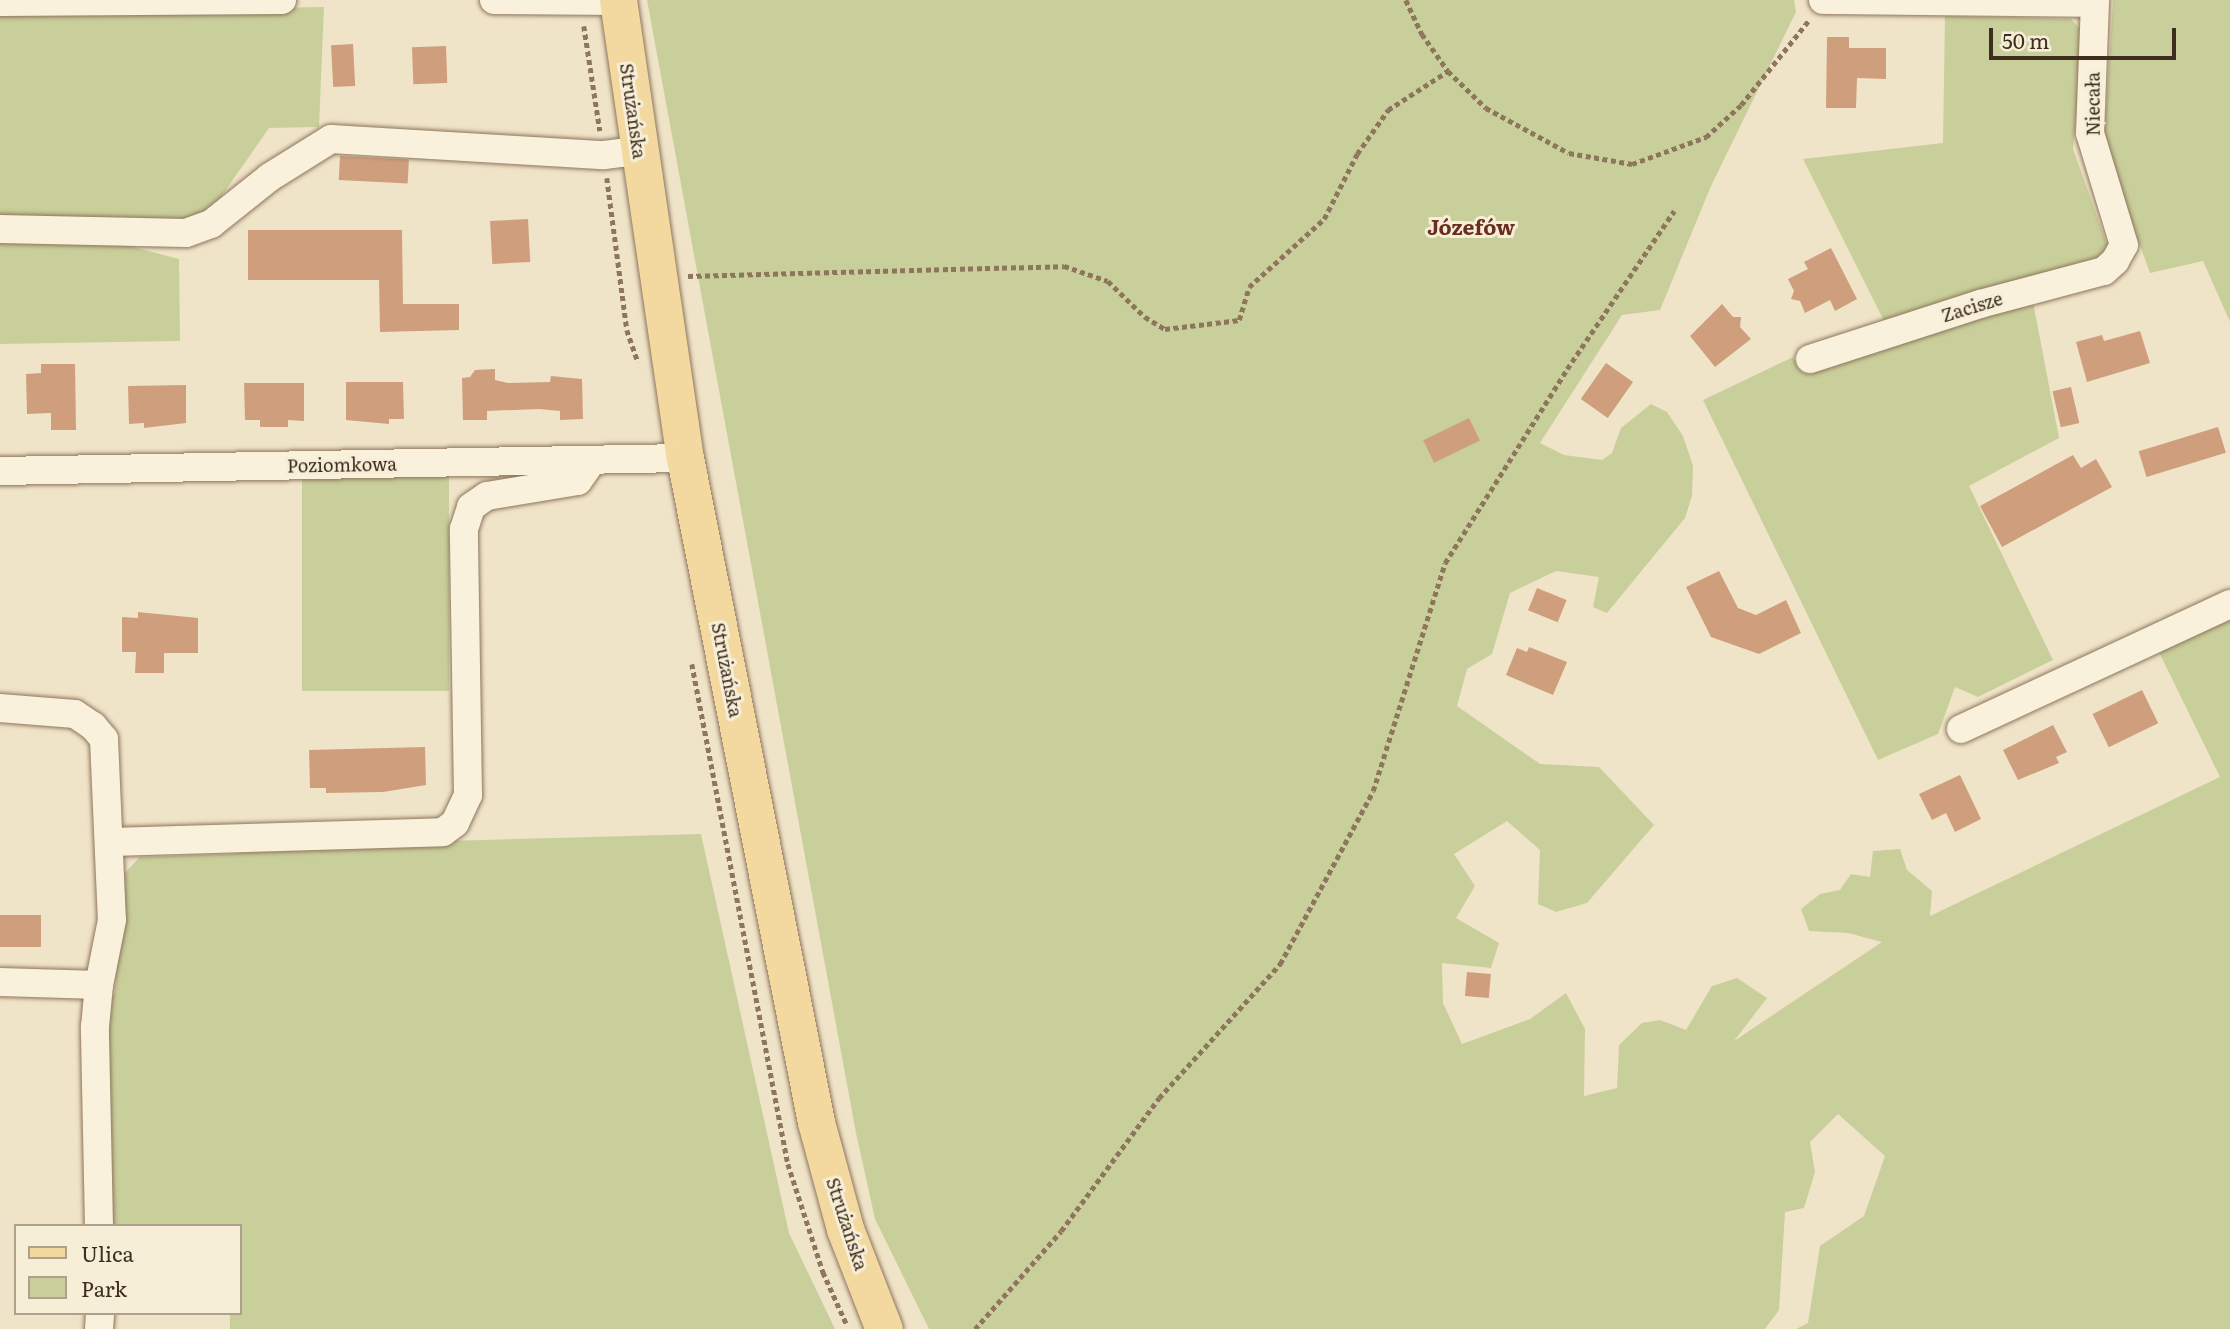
<!DOCTYPE html>
<meta charset="utf-8">
<style>
body{margin:0}
#map{position:relative;width:2230px;height:1329px;overflow:hidden;background:#f0e4c8;font-family:Literata,serif}
div>[style]{position:absolute}
.green>*{inset:0;background:#c9cf9b;transform-origin:0 0}
.building>*{inset:0;background:#cf9f7d;transform-origin:0 0}
.path>*{height:4.5px;margin-top:-2.25px;transform-origin:0;background:repeating-linear-gradient(90deg,#8d765c 0 5px,transparent 0 8.5px)}
.roads{filter:drop-shadow(0 0 2px #8d765c) drop-shadow(0 0 2px #8d765c)}
.minor>*{height:28px;margin:-14px;padding:0 14px;transform-origin:14px;border-radius:14px;background:#faf1dc}
.major>*{height:37px;margin:-18.5px;padding:0 18.5px;transform-origin:18.5px;border-radius:18.5px;background:#f3d9a0}
span{translate:-50% -50%;white-space:nowrap;text-align:center;line-height:1.15;-webkit-text-stroke:6px #f7eed8;paint-order:stroke}
.street-label{font-size:18px;color:#3d2e20}
.quarter-label{font-size:21px;color:#6b2e1e;font-weight:700}
.legend{position:absolute;left:14px;top:1224px;width:228px;height:91px;box-sizing:border-box;background:#f7eed8;border:2px solid #ada18e;margin:0;padding:9px 12px;list-style:none;font-size:21px;color:#3d2e20}
.legend li{display:flex;align-items:center;gap:14px;height:35px}
.legend b{width:35px;border:2px solid #ada18e}
.scale{position:absolute;left:1989px;top:28px;width:187px;height:32px;box-sizing:border-box;border:4px solid #3d2e20;border-top:0;padding-left:9px;font-size:21px;line-height:24px;white-space:nowrap;color:#3d2e20;-webkit-text-stroke:5px #f7eed8;paint-order:stroke}
</style>
<div id="map">
<div class="green">
<div style="clip-path:polygon(647px 0,1794px 0,1796px 12px,1711px 186px,1660px 310px,1622px 315px,1540px 443px,1564px 455px,1602px 460px,1612px 453px,1621px 428px,1651px 404px,1667px 412px,1683px 436px,1693px 466px,1692px 496px,1685px 518px,1607px 613px,1593px 607px,1599px 577px,1556px 571px,1510px 593px,1492px 654px,1467px 669px,1457px 706px,1540px 764px,1599px 767px,1654px 825px,1587px 903px,1556px 912px,1538px 904px,1540px 850px,1507px 821px,1454px 854px,1475px 886px,1456px 918px,1499px 943px,1491px 968px,1442px 963px,1443px 1003px,1462px 1044px,1530px 1019px,1566px 993px,1585px 1029px,1584px 1096px,1617px 1088px,1619px 1045px,1642px 1023px,1660px 1020px,1686px 1030px,1712px 986px,1737px 978px,1767px 998px,1734px 1041px,1882px 942px,1848px 933px,1809px 931px,1801px 909px,1820px 894px,1840px 890px,1851px 874px,1870px 877px,1873px 851px,1900px 849px,1907px 870px,1932px 891px,1930px 916px,2220px 777px,2156px 646px,2230px 610px,2230px 1329px,1796px 1329px,1808px 1323px,1820px 1246px,1864px 1216px,1885px 1156px,1838px 1114px,1810px 1142px,1815px 1172px,1804px 1208px,1785px 1212px,1779px 1310px,1765px 1329px,929px 1329px,875px 1219px,856px 1133px)"></div>
<div style="clip-path:polygon(2113px 0,2230px 0,2230px 322px,2203px 261px,2150px 273px,2104px 146px)"></div>
<div style="clip-path:polygon(324px 7px,319px 127px,269px 128px,209px 214px,110px 241px,179px 259px,180px 341px,0 344px,0 13px)"></div>
<div style="clip-path:polygon(1945px 16px,2071px 19px,2084px 33px,2073px 149px,2108px 247px,2099px 263px,1884px 321px,1803px 159px,1943px 143px)"></div>
<div style="clip-path:polygon(2033px 302px,2059px 438px,1969px 486px,2053px 660px,1978px 697px,1955px 687px,1938px 734px,1878px 760px,1703px 400px,1793px 357px,1803px 373px,1824px 361px)"></div>
<div style="left:449px;top:475px;width:216px;height:147px;rotate:90deg"></div>
<div style="clip-path:polygon(701px 834px,789px 1233px,835px 1329px,230px 1329px,230px 1313px,240px 1313px,240px 1226px,112px 1226px,103px 1014px,115px 992px,123px 875px,140px 857px,232px 854px,260px 846px)"></div>
</div>
<div class="building">
<div style="clip-path:polygon(1827px 37px,1849px 37px,1849px 48px,1886px 48px,1886px 79px,1857px 78px,1856px 108px,1826px 108px)"></div>
<div style="left:353px;top:44px;width:42px;height:22px;rotate:87deg"></div>
<div style="left:446px;top:46px;width:37px;height:34px;rotate:88deg"></div>
<div style="left:340px;top:156px;width:69px;height:24px;rotate:3deg"></div>
<div style="left:528px;top:219px;width:43px;height:38px;rotate:87deg"></div>
<div style="clip-path:polygon(248px 230px,402px 230px,403px 304px,459px 304px,459px 330px,380px 332px,379px 280px,248px 280px)"></div>
<div style="clip-path:polygon(1831px 248px,1857px 299px,1835px 311px,1830px 300px,1805px 313px,1800px 301px,1791px 299px,1794px 291px,1788px 279px,1808px 269px,1804px 262px)"></div>
<div style="clip-path:polygon(1722px 304px,1733px 317px,1741px 317px,1740px 327px,1751px 339px,1715px 367px,1690px 336px)"></div>
<div style="clip-path:polygon(2140px 331px,2150px 363px,2087px 382px,2076px 342px,2102px 335px,2104px 341px)"></div>
<div style="left:1606px;top:363px;width:33px;height:44px;rotate:35deg"></div>
<div style="clip-path:polygon(41px 364px,75px 364px,76px 430px,51px 430px,51px 413px,27px 414px,26px 374px,41px 373px)"></div>
<div style="clip-path:polygon(495px 369px,495px 380px,508px 383px,550px 382px,551px 376px,582px 379px,583px 419px,560px 420px,560px 411px,539px 409px,487px 411px,487px 420px,463px 420px,462px 378px,470px 377px,475px 370px)"></div>
<div style="clip-path:polygon(346px 382px,403px 382px,404px 419px,389px 419px,389px 424px,346px 420px)"></div>
<div style="clip-path:polygon(244px 383px,304px 383px,304px 421px,288px 420px,288px 427px,260px 427px,260px 420px,245px 420px)"></div>
<div style="clip-path:polygon(186px 385px,186px 423px,144px 428px,144px 423px,129px 424px,128px 386px)"></div>
<div style="left:2071px;top:387px;width:37px;height:19px;rotate:77deg"></div>
<div style="left:1469px;top:418px;width:25px;height:51px;rotate:64deg"></div>
<div style="left:2218px;top:427px;width:27px;height:83px;rotate:73deg"></div>
<div style="clip-path:polygon(2073px 455px,2081px 468px,2096px 459px,2112px 487px,2002px 547px,1980px 506px)"></div>
<div style="clip-path:polygon(1719px 571px,1738px 608px,1756px 615px,1786px 600px,1801px 633px,1759px 654px,1711px 637px,1686px 587px)"></div>
<div style="left:1537px;top:588px;width:32px;height:24px;rotate:22deg"></div>
<div style="clip-path:polygon(138px 612px,198px 618px,198px 653px,164px 653px,164px 673px,135px 673px,136px 652px,122px 652px,122px 617px,138px 618px)"></div>
<div style="clip-path:polygon(1529px 647px,1567px 662px,1553px 695px,1506px 675px,1517px 648px,1527px 652px)"></div>
<div style="left:2142px;top:690px;width:37px;height:55px;rotate:64deg"></div>
<div style="clip-path:polygon(2053px 725px,2067px 752px,2056px 757px,2059px 763px,2018px 780px,2003px 750px)"></div>
<div style="clip-path:polygon(425px 747px,426px 785px,383px 792px,326px 793px,326px 788px,310px 788px,309px 750px)"></div>
<div style="clip-path:polygon(1960px 775px,1981px 819px,1955px 832px,1946px 813px,1932px 820px,1919px 794px)"></div>
<div style="left:41px;top:915px;width:32px;height:41px;rotate:90deg"></div>
<div style="left:1467px;top:972px;width:24px;height:24px;rotate:5deg"></div>
</div>
<div class="path">
<div style="left:1406px;top:0;width:38px;rotate:65deg"></div>
<div style="left:1422px;top:34px;width:45px;rotate:54.9deg"></div>
<div style="left:1448px;top:71px;width:53px;rotate:44.2deg"></div>
<div style="left:1486px;top:108px;width:94px;rotate:28.5deg"></div>
<div style="left:1569px;top:153px;width:64px;rotate:9.9deg"></div>
<div style="left:1632px;top:164px;width:79px;rotate:-20deg"></div>
<div style="left:1706px;top:137px;width:47px;rotate:-42.4deg"></div>
<div style="left:1741px;top:105px;width:110px;rotate:-51.3deg"></div>
<div style="left:584px;top:26px;width:106px;rotate:81.3deg"></div>
<div style="left:607px;top:178px;width:153px;rotate:82.5deg"></div>
<div style="left:627px;top:330px;width:34px;rotate:71deg"></div>
<div style="left:688px;top:276px;width:376px;rotate:-1.5deg"></div>
<div style="left:1064px;top:266px;width:46px;rotate:18.8deg"></div>
<div style="left:1108px;top:281px;width:52px;rotate:44.2deg"></div>
<div style="left:1145px;top:317px;width:23px;rotate:31deg"></div>
<div style="left:1165px;top:329px;width:75px;rotate:-6.9deg"></div>
<div style="left:1239px;top:320px;width:34px;rotate:-73deg"></div>
<div style="left:1249px;top:287px;width:101px;rotate:-42.2deg"></div>
<div style="left:1324px;top:219px;width:73px;rotate:-63.1deg"></div>
<div style="left:1357px;top:154px;width:54px;rotate:-54.8deg"></div>
<div style="left:1388px;top:110px;width:72px;rotate:-33deg"></div>
<div style="left:692px;top:664px;width:509px;rotate:79.13deg"></div>
<div style="left:788px;top:1164px;width:114px;rotate:72deg"></div>
<div style="left:823px;top:1272px;width:58px;rotate:65.6deg"></div>
<div style="left:975px;top:1329px;width:130px;rotate:-48.7deg"></div>
<div style="left:1061px;top:1231px;width:165px;rotate:-53.6deg"></div>
<div style="left:1159px;top:1098px;width:181px;rotate:-47.9deg"></div>
<div style="left:1280px;top:964px;width:196px;rotate:-61.7deg"></div>
<div style="left:1373px;top:791px;width:239px;rotate:-72.5deg"></div>
<div style="left:1445px;top:563px;width:229px;rotate:-57.8deg"></div>
<div style="left:1567px;top:369px;width:191px;rotate:-55.9deg"></div>
</div>
<div class="roads">
<div class="minor">
<div style="left:494px;top:0;width:124px;rotate:0.5deg"></div>
<div style="left:1823px;top:0;width:271px;rotate:0.6deg"></div>
<div style="left:0;top:2px;width:282px;rotate:-0.4deg"></div>
<div style="left:0;top:229px;width:186px;rotate:1.2deg"></div>
<div style="left:186px;top:233px;width:27px;rotate:-20deg"></div>
<div style="left:211px;top:224px;width:75px;rotate:-38.5deg"></div>
<div style="left:270px;top:177px;width:72px;rotate:-31.9deg"></div>
<div style="left:331px;top:139px;width:273px;rotate:3.4deg"></div>
<div style="left:604px;top:155px;width:35px;rotate:-7deg"></div>
<div style="left:1810px;top:359px;width:179px;rotate:-17.9deg"></div>
<div style="left:1980px;top:304px;width:128px;rotate:-14.9deg"></div>
<div style="left:2104px;top:271px;width:15px;rotate:-42deg"></div>
<div style="left:2115px;top:261px;width:18px;rotate:-61deg"></div>
<div style="left:2124px;top:245px;width:117px;rotate:-106.9deg"></div>
<div style="left:2090px;top:133px;width:133px;rotate:-87.8deg"></div>
<div style="left:0;top:471px;width:685px;rotate:-1.09deg"></div>
<div style="left:0;top:708px;width:75px;rotate:4.6deg"></div>
<div style="left:75px;top:714px;width:22px;rotate:34deg"></div>
<div style="left:93px;top:726px;width:17px;rotate:50deg"></div>
<div style="left:104px;top:739px;width:181px;rotate:87.5deg"></div>
<div style="left:112px;top:920px;width:66px;rotate:101.3deg"></div>
<div style="left:99px;top:985px;width:99px;rotate:-178.3deg"></div>
<div style="left:1961px;top:729px;width:297px;rotate:-24.9deg"></div>
<div style="left:111px;top:842px;width:332px;rotate:-1.7deg"></div>
<div style="left:443px;top:832px;width:15px;rotate:-37deg"></div>
<div style="left:455px;top:823px;width:31px;rotate:-65deg"></div>
<div style="left:468px;top:795px;width:266px;rotate:-90.9deg"></div>
<div style="left:464px;top:529px;width:23px;rotate:-72deg"></div>
<div style="left:471px;top:507px;width:19px;rotate:-35deg"></div>
<div style="left:487px;top:496px;width:92px;rotate:-9.4deg"></div>
<div style="left:578px;top:481px;width:24px;rotate:-55deg"></div>
<div style="left:99px;top:1226px;width:199px;rotate:-91.2deg"></div>
<div style="left:95px;top:1027px;width:42px;rotate:-84.6deg"></div>
<div style="left:99px;top:1329px;width:16px;rotate:-86deg"></div>
</div>
<div class="major">
<div style="left:618px;top:0;width:463px;rotate:81.7deg"></div>
<div style="left:685px;top:458px;width:677px;rotate:78.84deg"></div>
<div style="left:816px;top:1122px;width:111px;rotate:74.8deg"></div>
<div style="left:845px;top:1229px;width:107px;rotate:68.7deg"></div>
</div>
</div>
<div class="street-label">
<span style="left:2093px;top:104px;rotate:-90deg">Niecała</span>
<span style="left:633px;top:111px;rotate:82deg">Strużańska</span>
<span style="left:1972px;top:307px;rotate:-17deg">Zacisze</span>
<span style="left:342px;top:465px;rotate:-1deg">Poziomkowa</span>
<span style="left:727px;top:670px;rotate:79deg">Strużańska</span>
<span style="left:847px;top:1224px;rotate:72deg">Strużańska</span>
</div>
<div class="quarter-label">
<span style="left:1471px;top:226px">Józefów</span>
</div>
<ul class="legend">
<li><b style="height:9px;background:#f3d9a0"></b>Ulica</li>
<li><b style="height:19px;background:#c9cf9b"></b>Park</li>
</ul>
<div class="scale">50 m</div>
</div>
